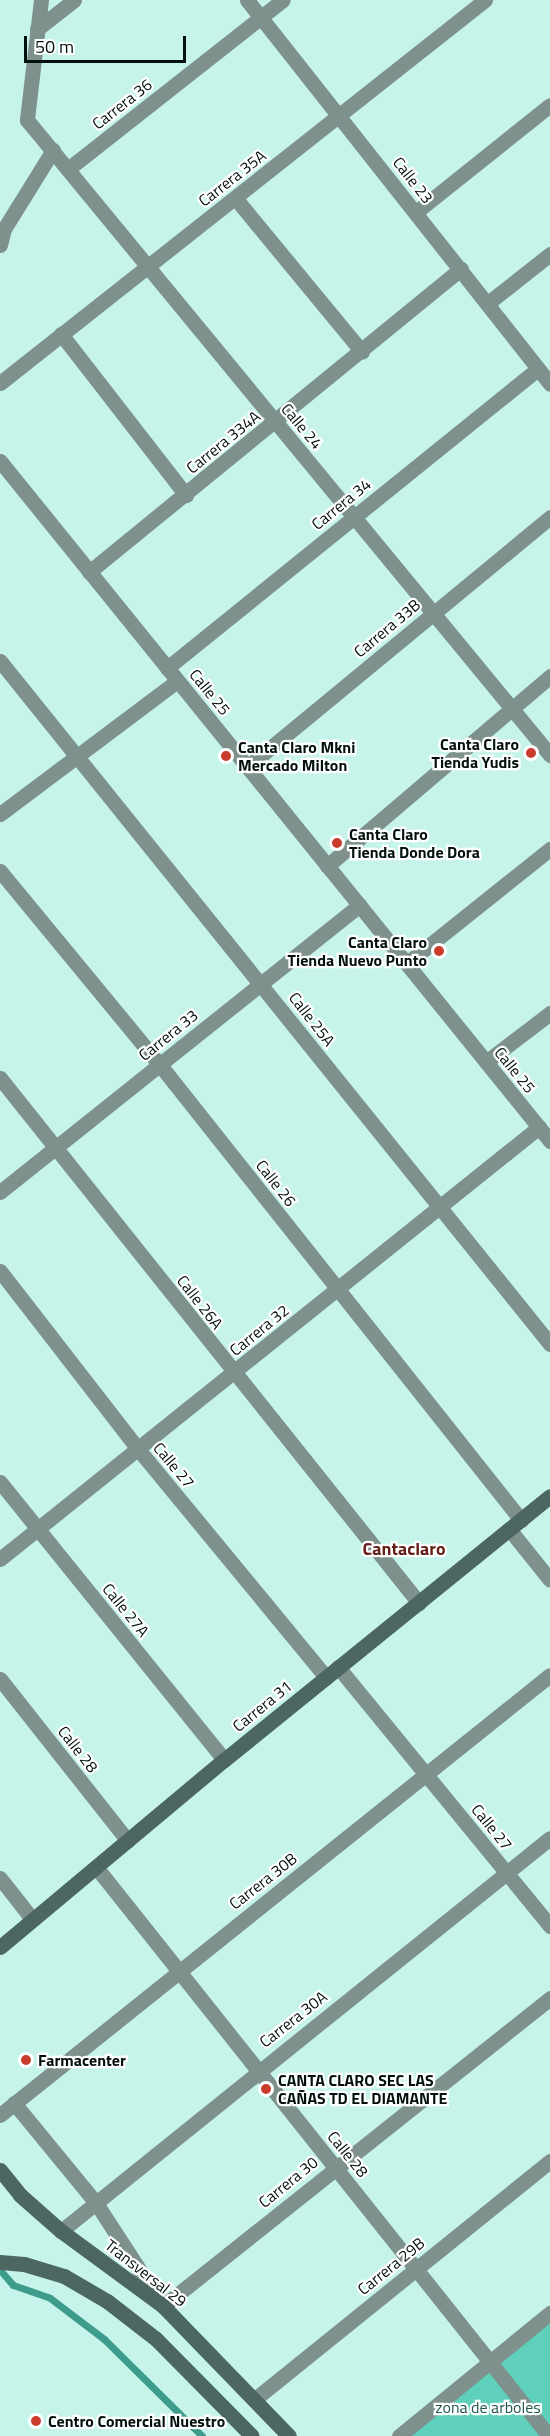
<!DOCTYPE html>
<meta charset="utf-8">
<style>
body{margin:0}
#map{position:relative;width:550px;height:2436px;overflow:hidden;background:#c6f4ea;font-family:"Titillium Web",sans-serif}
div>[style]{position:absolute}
.green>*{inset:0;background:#5ed0bc}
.stream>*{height:7px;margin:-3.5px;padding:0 3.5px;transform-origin:3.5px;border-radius:3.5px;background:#3d9c8c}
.street>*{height:15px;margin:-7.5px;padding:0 7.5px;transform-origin:7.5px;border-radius:7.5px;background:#7e918d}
.secondary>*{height:15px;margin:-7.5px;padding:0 7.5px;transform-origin:7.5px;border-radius:7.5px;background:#4c6761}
.dots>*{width:16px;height:16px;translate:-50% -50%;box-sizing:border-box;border:3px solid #fff;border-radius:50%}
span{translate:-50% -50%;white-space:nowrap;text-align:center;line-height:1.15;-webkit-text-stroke:4.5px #fff;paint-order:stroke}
.street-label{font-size:16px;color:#02110e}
.poi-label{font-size:16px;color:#02110e;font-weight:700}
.right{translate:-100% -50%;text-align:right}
.left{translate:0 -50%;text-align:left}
.park-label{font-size:16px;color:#23584f}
.neighbourhood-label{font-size:18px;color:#652119;font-weight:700}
.scale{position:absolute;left:24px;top:36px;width:162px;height:27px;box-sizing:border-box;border:3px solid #02110e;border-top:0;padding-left:8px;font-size:18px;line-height:21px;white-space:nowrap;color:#02110e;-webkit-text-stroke:4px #fff;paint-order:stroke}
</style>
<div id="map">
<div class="green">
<div style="clip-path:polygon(550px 2323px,550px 2436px,408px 2436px,493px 2365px)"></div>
</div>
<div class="stream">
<div style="left:0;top:2270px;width:20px;rotate:49deg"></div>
<div style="left:13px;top:2285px;width:39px;rotate:19deg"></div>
<div style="left:50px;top:2298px;width:68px;rotate:37.2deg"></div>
<div style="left:104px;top:2339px;width:138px;rotate:44.7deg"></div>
</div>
<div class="street">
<div style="left:41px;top:0;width:121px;rotate:96.7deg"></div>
<div style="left:27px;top:120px;width:823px;rotate:50.52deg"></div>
<div style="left:247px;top:0;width:489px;rotate:51.7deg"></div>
<div style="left:37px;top:29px;width:47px;rotate:-38.1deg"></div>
<div style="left:68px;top:169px;width:273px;rotate:-38.2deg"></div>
<div style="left:236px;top:199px;width:198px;rotate:50.5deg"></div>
<div style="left:416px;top:212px;width:171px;rotate:-38.6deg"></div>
<div style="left:0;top:245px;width:16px;rotate:-76deg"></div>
<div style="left:4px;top:229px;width:93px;rotate:-58.2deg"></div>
<div style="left:488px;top:303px;width:79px;rotate:-38.3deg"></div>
<div style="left:61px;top:334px;width:204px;rotate:52.2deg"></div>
<div style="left:0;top:383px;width:618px;rotate:-38.3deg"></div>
<div style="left:0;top:461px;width:875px;rotate:51.03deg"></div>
<div style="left:89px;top:572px;width:480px;rotate:-39.2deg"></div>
<div style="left:0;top:661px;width:877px;rotate:51.16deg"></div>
<div style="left:167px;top:668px;width:476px;rotate:-38.9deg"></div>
<div style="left:247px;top:767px;width:393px;rotate:-39.5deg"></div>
<div style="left:0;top:814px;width:221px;rotate:-36.9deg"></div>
<div style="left:327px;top:866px;width:293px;rotate:-40.4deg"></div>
<div style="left:0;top:871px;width:251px;rotate:50.5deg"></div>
<div style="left:160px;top:1065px;width:581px;rotate:51.57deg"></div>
<div style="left:407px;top:963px;width:183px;rotate:-38.6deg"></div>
<div style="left:486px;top:1062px;width:81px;rotate:-37.4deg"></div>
<div style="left:0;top:1078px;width:672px;rotate:51.41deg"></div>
<div style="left:0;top:1192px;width:460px;rotate:-38.6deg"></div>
<div style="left:0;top:1271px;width:225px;rotate:52.2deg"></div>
<div style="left:138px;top:1449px;width:296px;rotate:50.5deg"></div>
<div style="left:0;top:1482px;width:357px;rotate:51.1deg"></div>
<div style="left:509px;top:1529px;width:65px;rotate:51.2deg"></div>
<div style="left:0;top:1559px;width:691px;rotate:-38.71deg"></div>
<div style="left:338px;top:1667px;width:335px;rotate:50.7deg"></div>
<div style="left:0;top:1679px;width:206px;rotate:51.7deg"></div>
<div style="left:96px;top:1867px;width:727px;rotate:51.48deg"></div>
<div style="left:0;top:1878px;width:52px;rotate:52deg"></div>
<div style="left:14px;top:2103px;width:129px;rotate:50.6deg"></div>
<div style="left:96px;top:2203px;width:123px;rotate:57deg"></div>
<div style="left:163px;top:2306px;width:495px;rotate:-38.5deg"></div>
<div style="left:0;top:2115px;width:704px;rotate:-38.66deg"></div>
<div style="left:61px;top:2231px;width:627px;rotate:-38.79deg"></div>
<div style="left:255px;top:2399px;width:379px;rotate:-38.9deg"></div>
<div style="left:399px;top:2436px;width:195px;rotate:-39.2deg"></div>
</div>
<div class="secondary">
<div style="left:0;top:1947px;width:292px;rotate:-39.9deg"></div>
<div style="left:224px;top:1760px;width:419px;rotate:-39deg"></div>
<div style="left:0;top:2170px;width:32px;rotate:51deg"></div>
<div style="left:20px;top:2195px;width:55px;rotate:41.3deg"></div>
<div style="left:61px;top:2231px;width:127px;rotate:36.3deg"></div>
<div style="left:163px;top:2306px;width:181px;rotate:45.9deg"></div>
<div style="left:0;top:2262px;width:24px;rotate:5deg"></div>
<div style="left:24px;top:2264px;width:42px;rotate:16.7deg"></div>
<div style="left:64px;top:2276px;width:50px;rotate:30.2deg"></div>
<div style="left:107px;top:2301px;width:62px;rotate:37.8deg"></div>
<div style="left:156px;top:2339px;width:136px;rotate:45.3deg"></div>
</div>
<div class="dots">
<div style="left:531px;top:753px;background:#c93c2d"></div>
<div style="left:226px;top:756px;background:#c93c2d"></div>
<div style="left:337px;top:843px;background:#c93c2d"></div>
<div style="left:439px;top:951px;background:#c93c2d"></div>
<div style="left:26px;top:2060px;background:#c93c2d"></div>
<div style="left:266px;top:2089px;background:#c93c2d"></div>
<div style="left:36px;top:2421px;background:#c93c2d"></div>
</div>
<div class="street-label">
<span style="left:122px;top:104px;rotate:-38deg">Carrera 36</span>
<span style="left:232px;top:178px;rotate:-38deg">Carrera 35A</span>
<span style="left:413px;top:180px;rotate:52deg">Calle 23</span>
<span style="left:302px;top:426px;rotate:50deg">Calle 24</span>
<span style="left:223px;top:442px;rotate:-39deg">Carrera 334A</span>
<span style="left:341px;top:504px;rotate:-39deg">Carrera 34</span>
<span style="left:387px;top:628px;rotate:-40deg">Carrera 33B</span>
<span style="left:210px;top:692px;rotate:51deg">Calle 25</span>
<span style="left:312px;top:1019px;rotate:52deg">Calle 25A</span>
<span style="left:168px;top:1035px;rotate:-39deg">Carrera 33</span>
<span style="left:515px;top:1070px;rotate:51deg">Calle 25</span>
<span style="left:276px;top:1183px;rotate:52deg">Calle 26</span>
<span style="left:200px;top:1302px;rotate:52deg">Calle 26A</span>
<span style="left:259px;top:1330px;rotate:-39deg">Carrera 32</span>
<span style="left:174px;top:1465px;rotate:50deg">Calle 27</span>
<span style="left:126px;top:1610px;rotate:51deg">Calle 27A</span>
<span style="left:262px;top:1706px;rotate:-39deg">Carrera 31</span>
<span style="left:78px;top:1749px;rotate:52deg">Calle 28</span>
<span style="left:492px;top:1827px;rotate:51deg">Calle 27</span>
<span style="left:263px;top:1881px;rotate:-38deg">Carrera 30B</span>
<span style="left:293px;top:2019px;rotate:-38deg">Carrera 30A</span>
<span style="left:348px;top:2154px;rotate:51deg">Calle 28</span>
<span style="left:288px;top:2182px;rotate:-39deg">Carrera 30</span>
<span style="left:391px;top:2266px;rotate:-39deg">Carrera 29B</span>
<span style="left:146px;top:2273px;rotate:38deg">Transversal 29</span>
</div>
<div class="poi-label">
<span class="right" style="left:519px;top:753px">Canta Claro<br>Tienda Yudis</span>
<span class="left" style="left:238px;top:756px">Canta Claro Mkni<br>Mercado Milton</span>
<span class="left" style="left:349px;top:843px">Canta Claro<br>Tienda Donde Dora</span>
<span class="right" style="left:427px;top:951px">Canta Claro<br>Tienda Nuevo Punto</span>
<span class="left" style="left:38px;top:2060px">Farmacenter</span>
<span class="left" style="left:278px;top:2089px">CANTA CLARO SEC LAS<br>CAÑAS TD EL DIAMANTE</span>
<span class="left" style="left:48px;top:2421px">Centro Comercial Nuestro</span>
</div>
<div class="park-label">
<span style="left:488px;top:2407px">zona de arboles</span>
</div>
<div class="neighbourhood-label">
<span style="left:404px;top:1549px">Cantaclaro</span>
</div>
<div class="scale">50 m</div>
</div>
